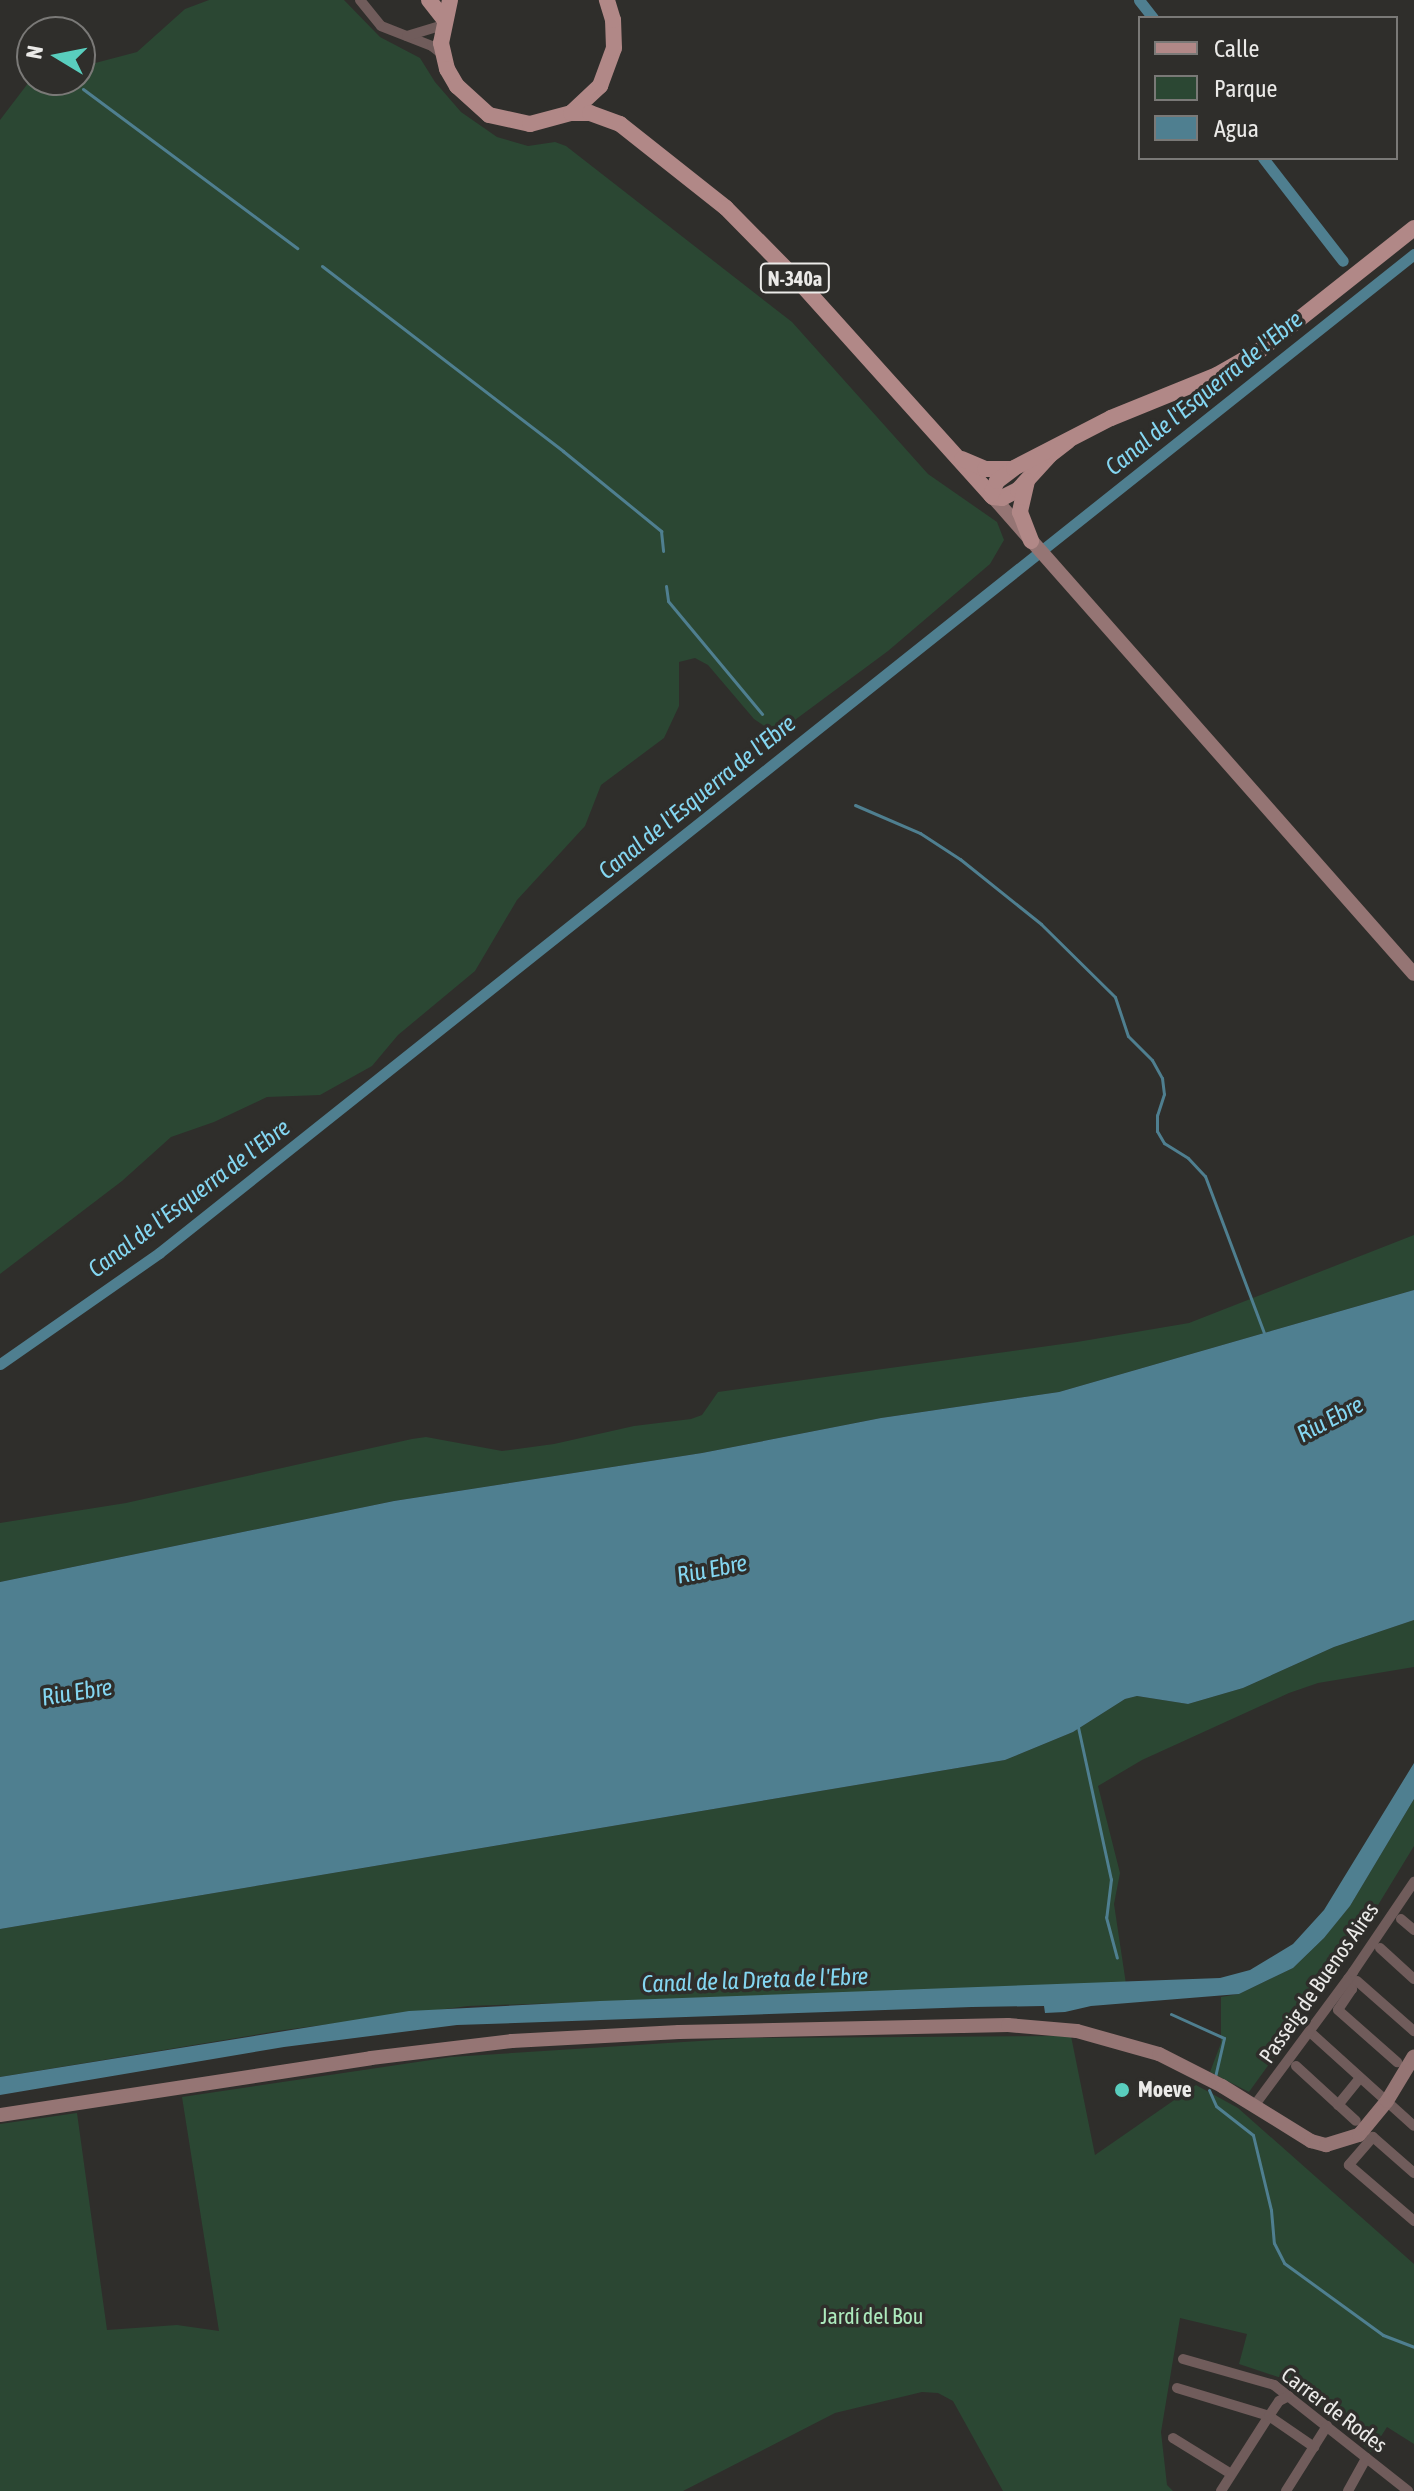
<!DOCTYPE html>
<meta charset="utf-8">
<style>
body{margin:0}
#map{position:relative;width:1414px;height:2491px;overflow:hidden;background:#2f2e2b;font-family:"Asap Condensed",sans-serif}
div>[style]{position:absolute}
.green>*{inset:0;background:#2b4733}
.water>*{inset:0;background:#4f7f90}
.stream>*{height:3px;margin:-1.5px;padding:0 1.5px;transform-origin:1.5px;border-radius:1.5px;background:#4f7f90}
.canal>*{height:11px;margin:-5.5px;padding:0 5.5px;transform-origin:5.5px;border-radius:5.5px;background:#4f7f90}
.street>*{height:10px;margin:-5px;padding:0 5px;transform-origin:5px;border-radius:5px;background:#705c5b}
.secondary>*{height:14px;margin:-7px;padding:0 7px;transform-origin:7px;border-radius:7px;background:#957574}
.primary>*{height:16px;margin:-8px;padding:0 8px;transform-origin:8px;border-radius:8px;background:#b18887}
.dots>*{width:22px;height:22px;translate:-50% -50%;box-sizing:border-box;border:4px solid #2f2e2b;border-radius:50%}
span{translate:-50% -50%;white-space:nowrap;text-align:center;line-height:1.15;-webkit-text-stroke:7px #2f2e2b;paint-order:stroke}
.shield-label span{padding:2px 6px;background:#2f2e2b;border:2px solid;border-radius:6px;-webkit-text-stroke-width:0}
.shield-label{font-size:20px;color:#ebeae8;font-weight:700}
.street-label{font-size:22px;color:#ebeae8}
.poi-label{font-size:22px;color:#ebeae8;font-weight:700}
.left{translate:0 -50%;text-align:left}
.park-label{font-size:22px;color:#adeabd}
.water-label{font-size:24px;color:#84d6f1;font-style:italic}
.legend{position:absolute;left:1138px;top:16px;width:260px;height:144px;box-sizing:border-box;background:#2f2e2b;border:2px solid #7a7977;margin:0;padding:10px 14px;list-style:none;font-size:24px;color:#ebeae8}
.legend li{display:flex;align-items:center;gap:16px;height:40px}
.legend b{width:40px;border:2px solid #7a7977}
.north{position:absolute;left:16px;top:16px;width:80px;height:80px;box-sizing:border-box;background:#2f2e2b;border:2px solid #7a7977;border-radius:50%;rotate:280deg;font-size:22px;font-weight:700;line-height:32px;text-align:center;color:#ebeae8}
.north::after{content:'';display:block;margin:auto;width:28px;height:36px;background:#59cebe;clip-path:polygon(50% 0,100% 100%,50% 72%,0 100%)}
</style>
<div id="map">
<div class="green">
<div style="clip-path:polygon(209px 0,344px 0,380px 37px,420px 58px,435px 82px,461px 112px,497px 137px,528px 146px,555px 142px,566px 146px,792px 322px,928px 474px,997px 522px,1004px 540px,990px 564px,888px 651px,776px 734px,754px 719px,708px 665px,695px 658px,679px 662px,679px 706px,664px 738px,601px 785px,585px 826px,517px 900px,475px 971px,398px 1035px,372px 1066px,320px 1095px,267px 1097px,214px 1122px,171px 1137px,122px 1181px,0 1274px,0 120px,32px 78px,80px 80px,80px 67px,137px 52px,185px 9px)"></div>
<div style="clip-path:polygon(1414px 1235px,1414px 1290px,1059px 1392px,881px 1418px,702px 1453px,394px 1501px,0 1582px,0 1523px,126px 1503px,412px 1439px,426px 1437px,502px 1451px,554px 1444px,634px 1426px,691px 1419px,702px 1415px,718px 1392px,1077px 1342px,1189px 1323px)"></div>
<div style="clip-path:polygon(1414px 1620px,1414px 1667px,1318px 1683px,1289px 1693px,1142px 1760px,1098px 1786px,1120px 1873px,1114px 1904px,1126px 1984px,468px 2006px,284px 2030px,0 2077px,0 1929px,1005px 1760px,1073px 1732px,1125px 1699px,1137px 1696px,1188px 1704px,1243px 1688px,1334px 1647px)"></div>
<div style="clip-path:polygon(1414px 1799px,1414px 1846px,1350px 1951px,1249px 2092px,1210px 2072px,1221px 2043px,1221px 1997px,1239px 1994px,1293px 1968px,1324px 1938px,1350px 1906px)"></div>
<div style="clip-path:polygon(1071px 2036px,1095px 2155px,1196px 2085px,1238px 2108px,1414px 2264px,1414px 2444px,1387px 2427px,1371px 2452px,1318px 2405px,1298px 2393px,1302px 2385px,1239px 2364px,1247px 2334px,1180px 2318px,1161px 2432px,1167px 2485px,1173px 2491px,1003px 2491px,953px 2401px,938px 2393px,922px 2392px,835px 2413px,683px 2491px,0 2491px,0 2124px,77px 2113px,107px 2330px,177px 2325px,219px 2331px,182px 2097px,451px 2057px,746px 2038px)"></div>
</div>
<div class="water">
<div style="clip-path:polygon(1414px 1290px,1414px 1620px,1334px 1647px,1243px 1688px,1188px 1704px,1137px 1696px,1125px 1699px,1073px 1732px,1005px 1760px,0 1929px,0 1582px,394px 1501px,702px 1453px,881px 1418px,1059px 1392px)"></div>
<div style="clip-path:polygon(1414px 1763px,1414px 1799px,1350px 1906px,1324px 1938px,1293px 1968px,1239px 1994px,1091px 2006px,1065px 2012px,1045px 2013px,1044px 2006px,972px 2007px,457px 2025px,284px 2047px,0 2095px,0 2077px,409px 2011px,600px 2001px,1220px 1978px,1250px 1970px,1293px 1944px,1324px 1910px)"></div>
</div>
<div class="stream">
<div style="left:83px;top:89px;width:267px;rotate:36.6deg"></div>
<div style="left:322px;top:266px;width:304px;rotate:37.5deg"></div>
<div style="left:563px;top:451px;width:127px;rotate:39.2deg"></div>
<div style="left:661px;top:531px;width:20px;rotate:84deg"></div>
<div style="left:666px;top:586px;width:15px;rotate:82deg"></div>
<div style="left:668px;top:601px;width:147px;rotate:50.2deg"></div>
<div style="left:855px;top:805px;width:71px;rotate:23.3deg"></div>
<div style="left:920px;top:833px;width:48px;rotate:33deg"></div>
<div style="left:960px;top:859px;width:104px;rotate:38.7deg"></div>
<div style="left:1041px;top:924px;width:104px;rotate:44.6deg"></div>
<div style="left:1115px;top:997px;width:41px;rotate:71.6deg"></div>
<div style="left:1128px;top:1036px;width:34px;rotate:45deg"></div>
<div style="left:1152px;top:1060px;width:21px;rotate:61deg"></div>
<div style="left:1162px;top:1078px;width:16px;rotate:83deg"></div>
<div style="left:1164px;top:1094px;width:22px;rotate:108deg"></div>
<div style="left:1157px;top:1115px;width:16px;rotate:90deg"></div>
<div style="left:1157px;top:1131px;width:14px;rotate:60deg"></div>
<div style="left:1164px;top:1143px;width:28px;rotate:32deg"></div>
<div style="left:1188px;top:1158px;width:25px;rotate:47deg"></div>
<div style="left:1205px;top:1176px;width:171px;rotate:69.4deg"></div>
<div style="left:1078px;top:1727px;width:156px;rotate:77.8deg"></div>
<div style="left:1111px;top:1879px;width:38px;rotate:97deg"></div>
<div style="left:1106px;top:1917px;width:42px;rotate:75deg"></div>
<div style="left:1171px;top:2014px;width:58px;rotate:24.4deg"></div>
<div style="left:1224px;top:2038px;width:39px;rotate:103deg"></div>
<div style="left:1209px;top:2090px;width:17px;rotate:66deg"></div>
<div style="left:1216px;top:2106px;width:47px;rotate:38.1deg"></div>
<div style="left:1253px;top:2135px;width:77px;rotate:76.5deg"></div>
<div style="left:1271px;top:2210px;width:33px;rotate:85deg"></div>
<div style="left:1274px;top:2243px;width:22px;rotate:63deg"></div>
<div style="left:1284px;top:2263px;width:122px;rotate:36deg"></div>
<div style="left:1383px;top:2335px;width:33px;rotate:21deg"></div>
</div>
<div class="canal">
<div style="left:1139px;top:0;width:23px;rotate:52deg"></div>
<div style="left:1263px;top:158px;width:130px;rotate:52.2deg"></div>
<div style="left:0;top:1364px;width:194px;rotate:-34.9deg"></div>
<div style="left:159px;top:1253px;width:1604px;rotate:-38.52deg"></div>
</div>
<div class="street">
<div style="left:360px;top:0;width:33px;rotate:51deg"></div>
<div style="left:381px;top:26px;width:55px;rotate:21.4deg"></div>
<div style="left:432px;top:46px;width:13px;rotate:39deg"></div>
<div style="left:407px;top:36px;width:37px;rotate:-17deg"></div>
<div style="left:1401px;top:1919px;width:17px;rotate:40deg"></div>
<div style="left:1380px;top:1948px;width:46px;rotate:42.4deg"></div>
<div style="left:1348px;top:1979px;width:11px;rotate:68deg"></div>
<div style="left:1352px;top:1989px;width:25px;rotate:124deg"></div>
<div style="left:1338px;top:2010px;width:79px;rotate:41.4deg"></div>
<div style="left:1357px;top:1981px;width:76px;rotate:41.3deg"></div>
<div style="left:1310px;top:2032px;width:140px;rotate:42.1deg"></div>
<div style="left:1296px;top:2066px;width:81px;rotate:42.5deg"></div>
<div style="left:1338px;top:2105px;width:35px;rotate:-51deg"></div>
<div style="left:1254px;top:2106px;width:167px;rotate:-53.5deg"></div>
<div style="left:1353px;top:1972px;width:109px;rotate:-55.9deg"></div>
<div style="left:1414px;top:2173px;width:55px;rotate:-138.7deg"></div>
<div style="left:1373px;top:2137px;width:37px;rotate:131deg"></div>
<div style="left:1349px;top:2165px;width:86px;rotate:40.7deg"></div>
<div style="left:1183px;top:2359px;width:95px;rotate:15.9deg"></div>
<div style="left:1274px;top:2385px;width:171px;rotate:38.3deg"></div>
<div style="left:1177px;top:2388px;width:96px;rotate:16.9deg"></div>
<div style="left:1269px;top:2416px;width:55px;rotate:34.6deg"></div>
<div style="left:1173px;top:2438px;width:68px;rotate:31.8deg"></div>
<div style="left:1221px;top:2491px;width:89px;rotate:-57.4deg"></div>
<div style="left:1269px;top:2416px;width:18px;rotate:-56deg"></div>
<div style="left:1279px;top:2401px;width:11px;rotate:-27deg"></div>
<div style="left:1286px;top:2491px;width:77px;rotate:-57.8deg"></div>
<div style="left:1348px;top:2491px;width:38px;rotate:-61deg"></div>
</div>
<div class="secondary">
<div style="left:993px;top:497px;width:636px;rotate:48.57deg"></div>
<div style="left:0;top:2115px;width:375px;rotate:-8.7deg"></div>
<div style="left:371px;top:2058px;width:142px;rotate:-6.9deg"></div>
<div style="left:512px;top:2041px;width:167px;rotate:-3.1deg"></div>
<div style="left:679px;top:2032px;width:329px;rotate:-1.2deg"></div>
<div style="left:1008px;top:2025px;width:69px;rotate:5deg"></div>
<div style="left:1077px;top:2031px;width:85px;rotate:15.7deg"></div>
<div style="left:1159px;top:2054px;width:71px;rotate:26.9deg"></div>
<div style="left:1222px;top:2086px;width:105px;rotate:31.7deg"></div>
<div style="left:1311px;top:2141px;width:16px;rotate:15deg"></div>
<div style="left:1326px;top:2145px;width:34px;rotate:-17deg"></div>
<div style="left:1359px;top:2135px;width:44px;rotate:-50.5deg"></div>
<div style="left:1387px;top:2101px;width:52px;rotate:-59deg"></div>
</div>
<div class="primary">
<div style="left:429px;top:0;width:23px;rotate:52deg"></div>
<div style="left:450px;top:0;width:44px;rotate:101.8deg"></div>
<div style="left:441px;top:43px;width:27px;rotate:77deg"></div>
<div style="left:447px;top:69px;width:20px;rotate:60deg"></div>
<div style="left:457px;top:86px;width:43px;rotate:42.2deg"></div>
<div style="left:489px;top:115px;width:42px;rotate:12.4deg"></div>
<div style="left:530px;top:124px;width:42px;rotate:-15deg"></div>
<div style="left:571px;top:113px;width:40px;rotate:-43deg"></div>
<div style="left:600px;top:86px;width:40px;rotate:-69.8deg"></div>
<div style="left:614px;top:48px;width:28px;rotate:-92deg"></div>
<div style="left:613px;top:20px;width:21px;rotate:-107deg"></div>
<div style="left:571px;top:113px;width:19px"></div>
<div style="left:590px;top:113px;width:32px;rotate:20deg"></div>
<div style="left:620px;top:124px;width:135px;rotate:38.4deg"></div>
<div style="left:726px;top:208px;width:108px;rotate:45.4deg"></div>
<div style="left:802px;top:285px;width:285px;rotate:48deg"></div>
<div style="left:993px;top:497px;width:9px;rotate:6deg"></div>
<div style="left:1002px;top:498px;width:18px;rotate:-27deg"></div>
<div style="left:1018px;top:490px;width:47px;rotate:-47.6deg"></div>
<div style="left:1050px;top:455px;width:23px;rotate:-38deg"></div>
<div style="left:962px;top:459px;width:25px;rotate:23deg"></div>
<div style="left:985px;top:469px;width:27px"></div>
<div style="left:1027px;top:481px;width:32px;rotate:103deg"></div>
<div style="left:1020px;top:512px;width:31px;rotate:69deg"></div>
<div style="left:991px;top:495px;width:15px;rotate:-67deg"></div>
<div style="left:997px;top:481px;width:21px;rotate:-37deg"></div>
<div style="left:1014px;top:468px;width:109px;rotate:-27.3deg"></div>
<div style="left:1111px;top:418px;width:114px;rotate:-22.1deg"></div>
<div style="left:1217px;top:375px;width:48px;rotate:-29.7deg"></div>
<div style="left:1259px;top:351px;width:198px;rotate:-38.4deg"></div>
</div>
<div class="dots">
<div style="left:1122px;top:2090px;background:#59cebe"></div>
</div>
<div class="shield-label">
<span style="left:795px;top:278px">N-340a</span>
</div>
<div class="street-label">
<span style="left:1319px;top:1983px;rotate:-55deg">Passeig de Buenos Aires</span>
<span style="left:1334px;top:2410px;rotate:37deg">Carrer de Rodes</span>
</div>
<div class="poi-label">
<span class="left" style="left:1138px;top:2090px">Moeve</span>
</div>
<div class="park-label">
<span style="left:872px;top:2317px">Jardí del Bou</span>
</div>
<div class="water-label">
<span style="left:1204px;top:393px;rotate:-39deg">Canal de l'Esquerra de l'Ebre</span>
<span style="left:697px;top:797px;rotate:-39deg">Canal de l'Esquerra de l'Ebre</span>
<span style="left:189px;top:1198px;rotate:-37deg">Canal de l'Esquerra de l'Ebre</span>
<span style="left:1330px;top:1419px;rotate:-28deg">Riu Ebre</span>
<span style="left:712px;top:1569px;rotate:-11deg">Riu Ebre</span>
<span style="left:77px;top:1692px;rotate:-9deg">Riu Ebre</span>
<span style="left:755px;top:1980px;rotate:-2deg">Canal de la Dreta de l'Ebre</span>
</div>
<ul class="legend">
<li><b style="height:10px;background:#b18887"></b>Calle</li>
<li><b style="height:22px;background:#2b4733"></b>Parque</li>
<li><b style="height:22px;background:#4f7f90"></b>Agua</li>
</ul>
<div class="north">N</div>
</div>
